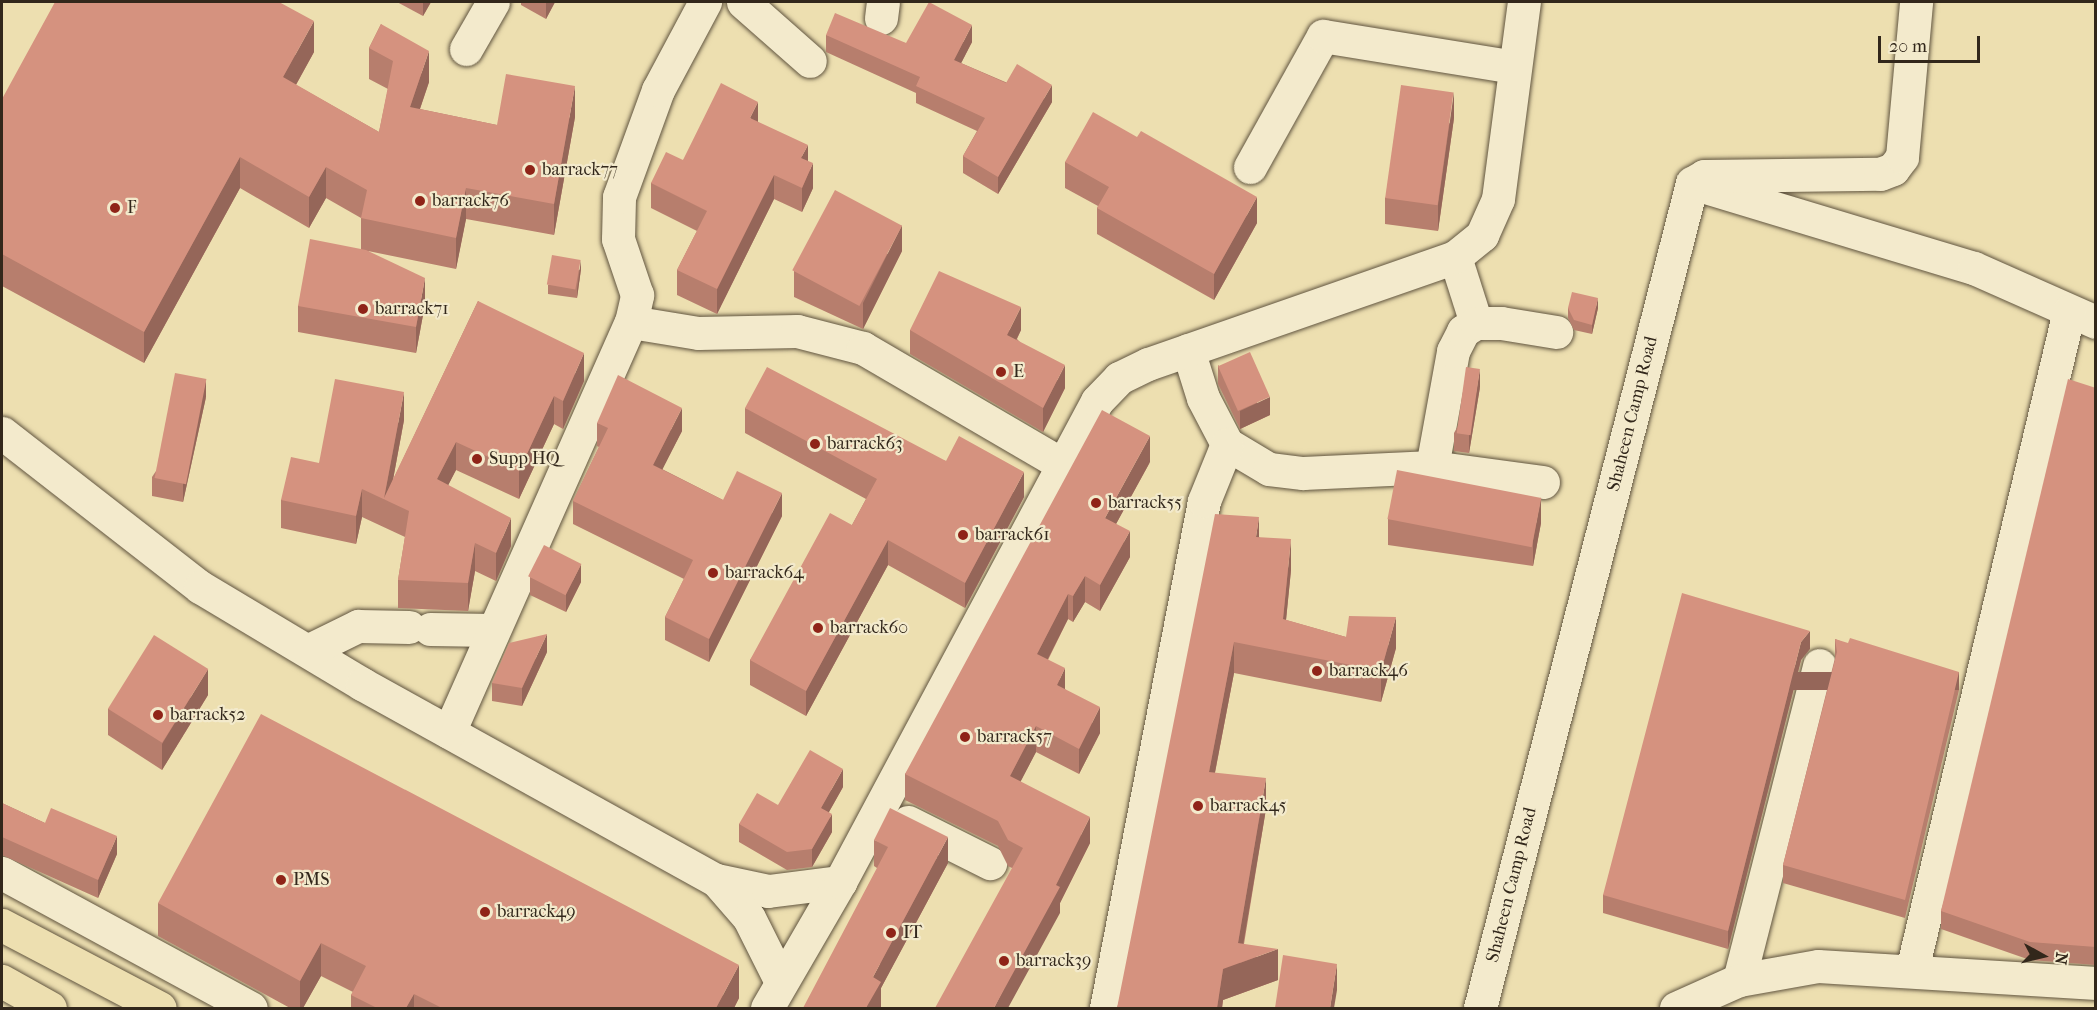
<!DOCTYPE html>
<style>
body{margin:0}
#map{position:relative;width:2097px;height:1010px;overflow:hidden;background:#eddfb0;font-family:"IM FELL French Canon",serif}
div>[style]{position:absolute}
.roads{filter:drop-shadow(0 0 2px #615540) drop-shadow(0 0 2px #615540)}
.minor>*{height:33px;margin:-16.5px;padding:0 16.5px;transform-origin:16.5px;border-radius:16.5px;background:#f3eacc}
.major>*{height:33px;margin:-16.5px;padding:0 16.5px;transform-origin:16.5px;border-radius:16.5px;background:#eddfb0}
.wall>*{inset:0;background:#b77e6d}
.shaded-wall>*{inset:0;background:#956659;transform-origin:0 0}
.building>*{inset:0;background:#d5927f;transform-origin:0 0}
.dots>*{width:16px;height:16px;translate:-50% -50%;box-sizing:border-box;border:3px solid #f3eacc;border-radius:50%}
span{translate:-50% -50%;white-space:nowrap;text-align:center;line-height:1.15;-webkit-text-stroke:4.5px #f3eacc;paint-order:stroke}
.poi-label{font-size:18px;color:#32271b}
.left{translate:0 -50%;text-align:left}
.street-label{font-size:18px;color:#32271b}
.frame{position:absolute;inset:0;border:3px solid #32271b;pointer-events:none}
.north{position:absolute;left:2013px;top:926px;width:60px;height:60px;-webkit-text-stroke:4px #f3eacc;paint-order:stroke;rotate:98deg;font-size:16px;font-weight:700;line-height:24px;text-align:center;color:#32271b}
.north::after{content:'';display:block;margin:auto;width:21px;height:27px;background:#32271b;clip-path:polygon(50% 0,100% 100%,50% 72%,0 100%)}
.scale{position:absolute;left:1878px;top:36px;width:102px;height:27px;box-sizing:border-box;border:3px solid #32271b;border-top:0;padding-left:8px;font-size:18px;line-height:21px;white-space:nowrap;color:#32271b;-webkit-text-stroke:4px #f3eacc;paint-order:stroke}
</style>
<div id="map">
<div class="roads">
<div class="minor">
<div style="left:743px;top:2px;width:89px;rotate:41.4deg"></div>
<div style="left:881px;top:18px;width:16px;rotate:-83deg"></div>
<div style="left:466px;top:49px;width:54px;rotate:-60.1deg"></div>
<div style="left:1250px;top:167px;width:150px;rotate:-60.9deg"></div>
<div style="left:1323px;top:36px;width:194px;rotate:9.2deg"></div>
<div style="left:1702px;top:186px;width:284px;rotate:16.8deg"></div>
<div style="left:1974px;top:268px;width:133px;rotate:23.9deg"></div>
<div style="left:1455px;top:257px;width:69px;rotate:72.3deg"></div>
<div style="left:631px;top:322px;width:68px;rotate:9.3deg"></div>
<div style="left:698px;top:333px;width:99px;rotate:-1.2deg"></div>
<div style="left:797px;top:331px;width:68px;rotate:14.4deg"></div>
<div style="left:863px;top:348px;width:232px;rotate:30.3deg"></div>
<div style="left:1188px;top:350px;width:50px;rotate:72.6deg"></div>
<div style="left:1203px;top:398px;width:52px;rotate:62.4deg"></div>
<div style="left:1227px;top:444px;width:49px;rotate:30.8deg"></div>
<div style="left:1269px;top:469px;width:34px;rotate:7deg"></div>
<div style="left:1303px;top:473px;width:129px;rotate:-2.7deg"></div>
<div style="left:1432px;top:467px;width:112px;rotate:7.7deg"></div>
<div style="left:2px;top:433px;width:251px;rotate:37.9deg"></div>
<div style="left:200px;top:587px;width:189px;rotate:30.9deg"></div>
<div style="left:362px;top:684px;width:405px;rotate:29deg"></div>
<div style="left:716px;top:880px;width:53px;rotate:11.9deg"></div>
<div style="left:768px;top:891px;width:73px;rotate:-7.1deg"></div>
<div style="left:1432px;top:467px;width:118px;rotate:-79.7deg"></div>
<div style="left:1453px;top:351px;width:22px;rotate:-63deg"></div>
<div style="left:1463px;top:331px;width:15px;rotate:-32deg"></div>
<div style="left:1476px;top:323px;width:25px"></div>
<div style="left:1501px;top:323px;width:56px;rotate:9.3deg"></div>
<div style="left:430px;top:629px;width:63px;rotate:0.9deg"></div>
<div style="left:309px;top:650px;width:55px;rotate:-26.1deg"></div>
<div style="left:358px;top:626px;width:51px;rotate:1.1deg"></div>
<div style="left:449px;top:732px;width:449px;rotate:-66.1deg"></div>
<div style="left:631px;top:322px;width:28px;rotate:-77deg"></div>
<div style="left:637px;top:295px;width:59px;rotate:-108.7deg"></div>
<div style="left:618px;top:239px;width:42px;rotate:-88.6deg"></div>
<div style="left:619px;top:197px;width:114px;rotate:-70deg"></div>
<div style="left:658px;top:90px;width:100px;rotate:-61.9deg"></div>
<div style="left:908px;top:822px;width:92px;rotate:26.6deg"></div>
<div style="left:2px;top:873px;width:283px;rotate:28.5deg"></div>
<div style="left:716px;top:880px;width:50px;rotate:49deg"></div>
<div style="left:749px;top:918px;width:72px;rotate:63.4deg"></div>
<div style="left:1912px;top:970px;width:677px;rotate:-76.6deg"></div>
<div style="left:1739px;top:980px;width:325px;rotate:-75.7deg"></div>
<div style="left:767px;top:1008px;width:146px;rotate:-59.9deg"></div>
<div style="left:840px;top:882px;width:545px;rotate:-61.88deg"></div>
<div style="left:1097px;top:401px;width:32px;rotate:-46deg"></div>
<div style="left:1119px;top:378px;width:32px;rotate:-26deg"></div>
<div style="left:1148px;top:364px;width:325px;rotate:-19.2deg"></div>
<div style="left:1455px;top:257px;width:35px;rotate:-39deg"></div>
<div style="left:1482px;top:235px;width:39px;rotate:-66deg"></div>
<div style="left:1498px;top:199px;width:199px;rotate:-82.5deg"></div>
<div style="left:1106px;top:1008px;width:516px;rotate:-79.06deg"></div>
<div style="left:1204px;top:501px;width:61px;rotate:-68deg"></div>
<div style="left:1480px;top:1008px;width:852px;rotate:-75.59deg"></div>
<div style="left:1692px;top:183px;width:14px;rotate:-30deg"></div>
<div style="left:1704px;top:176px;width:176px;rotate:-0.7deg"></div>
<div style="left:1880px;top:174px;width:14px;rotate:-21deg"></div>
<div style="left:1893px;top:169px;width:15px;rotate:-53deg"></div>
<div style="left:1902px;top:157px;width:156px;rotate:-84.8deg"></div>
<div style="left:1676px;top:1008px;width:69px;rotate:-24deg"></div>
<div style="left:1739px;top:980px;width:80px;rotate:-10deg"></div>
<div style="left:1818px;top:966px;width:279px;rotate:3.5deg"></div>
</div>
<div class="major">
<div style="left:2px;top:925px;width:178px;rotate:27.7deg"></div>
<div style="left:2px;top:981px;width:55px;rotate:29.4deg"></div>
</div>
</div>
<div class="wall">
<div style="clip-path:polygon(397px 2px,431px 2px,423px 16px)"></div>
<div style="clip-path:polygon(521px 2px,555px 2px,546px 19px,521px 5px)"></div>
<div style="clip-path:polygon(381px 24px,429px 82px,420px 109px,497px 125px,575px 117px,554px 235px,466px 219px,456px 269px,368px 251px,425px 304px,416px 353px,298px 332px,298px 306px,361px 249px,361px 218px,326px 198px,309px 228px,240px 188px,144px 363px,2px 286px,2px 99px,314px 52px,296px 85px,379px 132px,388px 89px,369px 79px,369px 48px)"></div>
<div style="clip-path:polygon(826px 35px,906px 43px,972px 42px,961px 63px,1052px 102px,998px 194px,963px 173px,963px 156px,977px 131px,916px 103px,916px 93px,826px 52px)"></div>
<div style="clip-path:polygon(1454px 118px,1438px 231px,1385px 224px,1385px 198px)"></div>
<div style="clip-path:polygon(758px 122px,808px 161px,813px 188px,802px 212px,774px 199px,717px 314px,677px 295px,677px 270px,697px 231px,651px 208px,651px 183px,683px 160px)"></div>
<div style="clip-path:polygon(1137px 137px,1257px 223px,1214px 300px,1097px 234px,1097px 208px,1098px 206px,1065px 188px,1065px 162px)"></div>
<div style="clip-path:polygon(902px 251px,863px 329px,794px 297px,794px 271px)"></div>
<div style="clip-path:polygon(581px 269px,577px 298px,548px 294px,548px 285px)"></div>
<div style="clip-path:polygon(478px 301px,584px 381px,563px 429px,554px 424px,519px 499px,456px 470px,448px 485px,511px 546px,496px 581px,475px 571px,468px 611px,398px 608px,398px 580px,405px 537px,362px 517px,356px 544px,281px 528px,281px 500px,319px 463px,404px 420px,393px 480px)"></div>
<div style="clip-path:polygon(1568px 308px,1598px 308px,1592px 334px,1574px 330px,1568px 318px)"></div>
<div style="clip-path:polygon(910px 330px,1021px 330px,1017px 339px,1065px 388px,1043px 432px,910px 354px)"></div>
<div style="clip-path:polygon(1218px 365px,1270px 415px,1240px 429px,1218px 384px)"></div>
<div style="clip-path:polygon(1480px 387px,1469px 453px,1454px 451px,1454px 433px)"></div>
<div style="clip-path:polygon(2096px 388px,2096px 965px,2030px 960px,1941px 929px,1941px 911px)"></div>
<div style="clip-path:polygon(206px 397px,183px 502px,152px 496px,152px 477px)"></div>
<div style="clip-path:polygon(745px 408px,946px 461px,1024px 497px,965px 608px,888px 565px,806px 716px,750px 685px,750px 660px,852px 525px,866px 499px,745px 433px)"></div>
<div style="clip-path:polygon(597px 423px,682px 431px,662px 469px,723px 500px,782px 516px,709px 662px,665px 640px,665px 617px,684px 579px,573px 524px,573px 501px,599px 447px,597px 446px)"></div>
<div style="clip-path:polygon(1150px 462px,1116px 524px,1130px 557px,1100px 611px,1085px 602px,1073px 622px,1068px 619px,1048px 660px,1065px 689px,1100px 733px,1079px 774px,1036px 752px,1020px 782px,1090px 843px,1060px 903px,1060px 913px,1012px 868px,1008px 866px,998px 846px,905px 800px,905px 774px)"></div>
<div style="clip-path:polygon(1388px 519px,1541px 523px,1533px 566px,1388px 545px)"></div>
<div style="clip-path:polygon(1259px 537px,1291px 570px,1286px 620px,1346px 637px,1396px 648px,1381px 702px,1234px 673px,1215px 773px,1266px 809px,1244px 944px,1278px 980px,1223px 1000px,1222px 1008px,1117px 1008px)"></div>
<div style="clip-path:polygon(530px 577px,581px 582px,566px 612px,530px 595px)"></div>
<div style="clip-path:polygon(1835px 639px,1959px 690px,1905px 918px,1783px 883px,1783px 865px,1835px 658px)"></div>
<div style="clip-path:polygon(1810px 649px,1801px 660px,1728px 949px,1603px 913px,1603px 895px)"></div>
<div style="clip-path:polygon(547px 652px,522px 706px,492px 701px,492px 683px)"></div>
<div style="clip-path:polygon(208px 695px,162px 770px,108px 735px,108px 709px)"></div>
<div style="clip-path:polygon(843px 787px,829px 812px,832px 832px,812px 867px,787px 870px,739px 842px,739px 824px,778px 805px)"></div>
<div style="clip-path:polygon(2px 803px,45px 823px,117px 854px,98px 898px,2px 855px)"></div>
<div style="clip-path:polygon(874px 840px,948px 863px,881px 988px,881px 1008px,877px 868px,874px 866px)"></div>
<div style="clip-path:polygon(158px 903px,739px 998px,734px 1008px,351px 1008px,351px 995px,353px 992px,321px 976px,303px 1008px,290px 1008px,158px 936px)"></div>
</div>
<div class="shaded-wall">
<div style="clip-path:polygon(423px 2px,431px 2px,423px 16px)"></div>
<div style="clip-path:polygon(546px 2px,555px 2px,546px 19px)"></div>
<div style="clip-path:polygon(314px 21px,314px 52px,283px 108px,283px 77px)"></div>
<div style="clip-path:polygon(972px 25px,972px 42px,954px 77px,954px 60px)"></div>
<div style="clip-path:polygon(429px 51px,429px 82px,410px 138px,410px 107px)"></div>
<div style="clip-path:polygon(1052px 85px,1052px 102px,998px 194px,998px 177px)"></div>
<div style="clip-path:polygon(575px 86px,575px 117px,554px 235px,554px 204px)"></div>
<div style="clip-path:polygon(1454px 92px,1454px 118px,1438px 231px,1438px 205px)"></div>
<div style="clip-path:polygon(758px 102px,758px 126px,750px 118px)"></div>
<div style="clip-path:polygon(808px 145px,808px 169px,801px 158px)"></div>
<div style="clip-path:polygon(240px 157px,240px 188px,144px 363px,144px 332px)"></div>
<div style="clip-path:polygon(813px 163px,813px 188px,802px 212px,802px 188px)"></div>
<div style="clip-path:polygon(326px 167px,326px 198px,309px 228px,309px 197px)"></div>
<div style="clip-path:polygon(774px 175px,774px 199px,717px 314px,717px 289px)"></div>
<div style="clip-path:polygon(466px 188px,466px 219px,456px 269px,456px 238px)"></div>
<div style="clip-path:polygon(1257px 197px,1257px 223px,1214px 300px,1214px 274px)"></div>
<div style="clip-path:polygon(902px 225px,902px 251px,863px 329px,863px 303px)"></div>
<div style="clip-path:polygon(581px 260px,581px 269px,577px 298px,577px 289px)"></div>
<div style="clip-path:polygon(425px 278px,425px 304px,416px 353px,416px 327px)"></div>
<div style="clip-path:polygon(1598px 298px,1598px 308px,1592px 334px,1592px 325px)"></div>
<div style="clip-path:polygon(1021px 307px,1021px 330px,1007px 358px,1007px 335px)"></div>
<div style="clip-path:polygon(584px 353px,584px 381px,563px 429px,563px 401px)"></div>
<div style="clip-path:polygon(1065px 365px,1065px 388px,1043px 432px,1043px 408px)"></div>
<div style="clip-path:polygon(1480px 369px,1480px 387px,1469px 453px,1469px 435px)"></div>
<div style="clip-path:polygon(206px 379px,206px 397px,183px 502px,183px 484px)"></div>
<div style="clip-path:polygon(404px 392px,404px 420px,389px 501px,384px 499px)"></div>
<div style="clip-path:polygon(554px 396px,554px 424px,519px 499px,519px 471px)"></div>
<div style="clip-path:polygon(1270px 397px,1270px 415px,1240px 429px,1240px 411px)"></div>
<div style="clip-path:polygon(682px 408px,682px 431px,653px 488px,653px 465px)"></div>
<div style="clip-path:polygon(1150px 436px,1150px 462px,1105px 544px,1105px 518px)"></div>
<div style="clip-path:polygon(456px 442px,456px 470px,437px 507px,437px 479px)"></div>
<div style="clip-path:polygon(1024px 472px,1024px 497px,965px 608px,965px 583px)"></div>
<div style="clip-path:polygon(362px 489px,362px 517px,356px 544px,356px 516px)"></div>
<div style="clip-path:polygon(782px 493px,782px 516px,709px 662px,709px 639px)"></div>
<div style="clip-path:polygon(1541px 497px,1541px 523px,1533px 566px,1533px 540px)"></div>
<div style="clip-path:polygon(1259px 517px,1259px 548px,1256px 537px)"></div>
<div style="clip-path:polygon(511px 518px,511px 546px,496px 581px,496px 553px)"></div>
<div style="clip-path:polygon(1130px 531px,1130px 557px,1100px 611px,1100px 585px)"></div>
<div style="clip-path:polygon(1291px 539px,1291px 570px,1283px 650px,1283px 619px)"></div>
<div style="clip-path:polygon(888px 540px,888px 565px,806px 716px,806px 691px)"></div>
<div style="clip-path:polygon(475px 543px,475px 571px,468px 611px,468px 583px)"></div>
<div style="clip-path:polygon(581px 564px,581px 582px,566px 612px,566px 594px)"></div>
<div style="clip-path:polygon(1085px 576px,1085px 602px,1073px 622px,1073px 596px)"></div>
<div style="clip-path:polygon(1068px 594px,1068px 619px,1037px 680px,1037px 654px)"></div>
<div style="clip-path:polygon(1396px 617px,1396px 648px,1381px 702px,1381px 671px)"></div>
<div style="clip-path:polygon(1810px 631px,1810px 649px,1801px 660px,1728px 949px,1728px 931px,1801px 642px)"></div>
<div style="clip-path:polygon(547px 634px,547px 652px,522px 706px,522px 688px)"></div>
<div style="clip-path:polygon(1234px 642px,1234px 673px,1209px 803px,1209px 772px)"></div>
<div style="clip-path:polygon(1065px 668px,1065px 694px,1057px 685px)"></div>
<div style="clip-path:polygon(208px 669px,208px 695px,162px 770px,162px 744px)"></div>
<div style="left:1959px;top:672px;width:18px;height:234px;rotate:90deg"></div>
<div style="clip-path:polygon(1100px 707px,1100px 733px,1079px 774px,1079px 749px)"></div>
<div style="clip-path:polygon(1036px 726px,1036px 752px,1010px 802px,1010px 776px)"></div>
<div style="clip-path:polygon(843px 769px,843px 787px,821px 826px,821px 808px)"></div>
<div style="clip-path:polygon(1266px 778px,1266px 809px,1240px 963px,1278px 949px,1278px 980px,1223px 1000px,1222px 1008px,1217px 1008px,1223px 969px,1238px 943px)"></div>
<div style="clip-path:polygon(832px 814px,832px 832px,812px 867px,812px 849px)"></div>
<div style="clip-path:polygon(1090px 817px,1090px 843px,1060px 903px,1060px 913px,1008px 1008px,994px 1008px)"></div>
<div style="clip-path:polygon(117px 836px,117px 854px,98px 898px,98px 880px)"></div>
<div style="clip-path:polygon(948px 837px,948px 863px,881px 988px,881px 1008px,866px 1008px,873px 977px)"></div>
<div style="clip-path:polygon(321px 943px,321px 976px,303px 1008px,300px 1008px,300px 981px)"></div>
<div style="clip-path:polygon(1337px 964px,1337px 990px,1334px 1008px,1330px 1008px)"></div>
<div style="clip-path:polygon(739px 965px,739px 998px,734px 1008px,716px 1008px)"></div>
<div style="clip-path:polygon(414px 994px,414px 1008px,406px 1008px)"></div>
</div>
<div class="building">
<div style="clip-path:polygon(55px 2px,279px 2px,314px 21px,283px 77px,379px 132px,393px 61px,369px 48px,381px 24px,429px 51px,410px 107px,497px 125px,506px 74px,575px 86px,554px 204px,466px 188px,456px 238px,361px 218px,367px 190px,326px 167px,309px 197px,240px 157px,144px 332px,2px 254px,2px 99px)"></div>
<div style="clip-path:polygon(929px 2px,972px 25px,954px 60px,1006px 83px,1017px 64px,1052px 85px,998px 177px,963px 156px,985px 118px,916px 86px,920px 77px,826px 35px,835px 13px,906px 43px)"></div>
<div style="clip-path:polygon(721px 83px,758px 102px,750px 118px,808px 145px,801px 158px,813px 163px,802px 188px,774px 175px,717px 289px,677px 270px,707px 211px,651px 183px,666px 152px,683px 160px)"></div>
<div style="left:1401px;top:85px;width:53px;height:114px;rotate:8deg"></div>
<div style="clip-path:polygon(1093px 112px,1137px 137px,1141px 131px,1257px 197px,1214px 274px,1097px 208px,1109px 187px,1065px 162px)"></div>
<div style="left:835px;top:190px;width:76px;height:91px;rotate:28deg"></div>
<div style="clip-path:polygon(310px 239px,366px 250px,425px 278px,416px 327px,298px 306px)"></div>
<div style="left:552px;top:255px;width:29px;height:30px;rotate:10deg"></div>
<div style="clip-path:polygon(939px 271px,1021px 307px,1007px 335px,1065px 365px,1043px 408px,910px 330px)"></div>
<div style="clip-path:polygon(1572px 292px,1598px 298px,1592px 325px,1574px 320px,1568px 308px)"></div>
<div style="clip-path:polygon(478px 301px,584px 353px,563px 401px,554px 396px,519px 471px,456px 442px,437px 479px,511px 518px,496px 553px,475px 543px,468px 583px,398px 580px,409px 511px,362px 489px,356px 516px,281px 500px,291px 457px,319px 463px,335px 379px,404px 392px,384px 498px)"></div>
<div style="left:1250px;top:352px;width:49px;height:35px;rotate:66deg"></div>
<div style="clip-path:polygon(767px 367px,946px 461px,959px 436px,1024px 472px,965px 583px,888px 540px,806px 691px,750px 660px,830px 513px,852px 525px,877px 479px,745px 408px)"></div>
<div style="left:1466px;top:367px;width:14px;height:67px;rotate:8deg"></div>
<div style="left:175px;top:373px;width:32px;height:107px;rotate:11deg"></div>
<div style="clip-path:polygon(618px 375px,682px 408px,653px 465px,723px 500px,737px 471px,782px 493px,709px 639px,665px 617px,693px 560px,573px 501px,608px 428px,597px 423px)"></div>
<div style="clip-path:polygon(2068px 379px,2096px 388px,2096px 947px,2030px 942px,1941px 911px)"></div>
<div style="clip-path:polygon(1102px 410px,1150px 436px,1105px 518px,1130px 531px,1100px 585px,1085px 576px,1073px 596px,1068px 594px,1037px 654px,1065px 668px,1057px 685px,1100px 707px,1079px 749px,1036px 726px,1010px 776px,1090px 817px,1056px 885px,1060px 887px,994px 1008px,935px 1008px,1023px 848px,1008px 840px,998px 821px,905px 774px)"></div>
<div style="left:1397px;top:470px;width:147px;height:50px;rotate:11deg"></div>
<div style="clip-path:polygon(1215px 514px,1259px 517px,1256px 537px,1291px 539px,1283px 619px,1346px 637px,1349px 616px,1396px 617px,1381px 671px,1234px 642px,1209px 772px,1266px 778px,1238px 943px,1278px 949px,1223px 969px,1217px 1008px,1117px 1008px)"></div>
<div style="left:544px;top:545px;width:42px;height:35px;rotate:27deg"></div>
<div style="clip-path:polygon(1682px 593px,1810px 631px,1801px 642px,1728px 931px,1603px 895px)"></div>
<div style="clip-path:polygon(547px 634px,522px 688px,492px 683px,509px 643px)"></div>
<div style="left:154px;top:635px;width:64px;height:87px;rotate:32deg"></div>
<div style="clip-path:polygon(1850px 638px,1959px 672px,1905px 900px,1783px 865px,1837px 652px,1835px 639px,1848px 643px)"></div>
<div style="clip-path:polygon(261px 714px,739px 965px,716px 1008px,442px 1008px,414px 994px,406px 1008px,377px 1008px,351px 995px,366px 966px,321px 943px,300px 981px,158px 903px)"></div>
<div style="clip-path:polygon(810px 750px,843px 769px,821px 808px,832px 814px,812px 849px,787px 852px,739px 824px,757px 793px,778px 805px)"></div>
<div style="clip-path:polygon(2px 803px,45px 823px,51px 808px,117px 836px,98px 880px,2px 837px)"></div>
<div style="clip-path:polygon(890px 808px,948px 837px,873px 977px,881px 982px,866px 1008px,803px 1008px,888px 847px,874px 840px)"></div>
<div style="clip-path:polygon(1283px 955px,1337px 964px,1330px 1008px,1275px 1008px)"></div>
</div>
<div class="dots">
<div style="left:530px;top:170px;background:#8f2418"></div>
<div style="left:420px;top:201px;background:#8f2418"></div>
<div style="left:115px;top:208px;background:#8f2418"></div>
<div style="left:363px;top:309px;background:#8f2418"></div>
<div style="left:1001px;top:372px;background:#8f2418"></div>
<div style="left:815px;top:444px;background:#8f2418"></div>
<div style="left:477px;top:459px;background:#8f2418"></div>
<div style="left:1096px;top:503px;background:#8f2418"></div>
<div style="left:963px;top:535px;background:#8f2418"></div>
<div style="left:713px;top:573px;background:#8f2418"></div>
<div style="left:818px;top:628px;background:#8f2418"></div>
<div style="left:1317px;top:671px;background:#8f2418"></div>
<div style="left:158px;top:715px;background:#8f2418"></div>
<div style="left:965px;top:737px;background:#8f2418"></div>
<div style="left:1198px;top:806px;background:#8f2418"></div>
<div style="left:281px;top:880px;background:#8f2418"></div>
<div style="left:485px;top:912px;background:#8f2418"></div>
<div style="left:891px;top:933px;background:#8f2418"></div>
<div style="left:1004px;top:961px;background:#8f2418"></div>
</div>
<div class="poi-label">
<span class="left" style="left:542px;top:170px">barrack77</span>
<span class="left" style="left:432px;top:201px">barrack76</span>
<span class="left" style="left:127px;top:208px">F</span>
<span class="left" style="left:375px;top:309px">barrack71</span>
<span class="left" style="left:1013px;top:372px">E</span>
<span class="left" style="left:827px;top:444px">barrack63</span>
<span class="left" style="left:489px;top:459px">Supp HQ</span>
<span class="left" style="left:1108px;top:503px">barrack55</span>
<span class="left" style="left:975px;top:535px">barrack61</span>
<span class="left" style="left:725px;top:573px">barrack64</span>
<span class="left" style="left:830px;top:628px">barrack60</span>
<span class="left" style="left:1329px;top:671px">barrack46</span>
<span class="left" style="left:170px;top:715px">barrack52</span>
<span class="left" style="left:977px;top:737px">barrack57</span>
<span class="left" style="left:1210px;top:806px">barrack45</span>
<span class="left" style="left:293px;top:880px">PMS</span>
<span class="left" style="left:497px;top:912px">barrack49</span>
<span class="left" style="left:903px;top:933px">IT</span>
<span class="left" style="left:1016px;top:961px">barrack39</span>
</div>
<div class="street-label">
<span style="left:1633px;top:414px;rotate:-76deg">Shaheen Camp Road</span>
<span style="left:1512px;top:885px;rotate:-76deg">Shaheen Camp Road</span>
</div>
<div class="frame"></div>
<div class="north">N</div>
<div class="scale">20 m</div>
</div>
